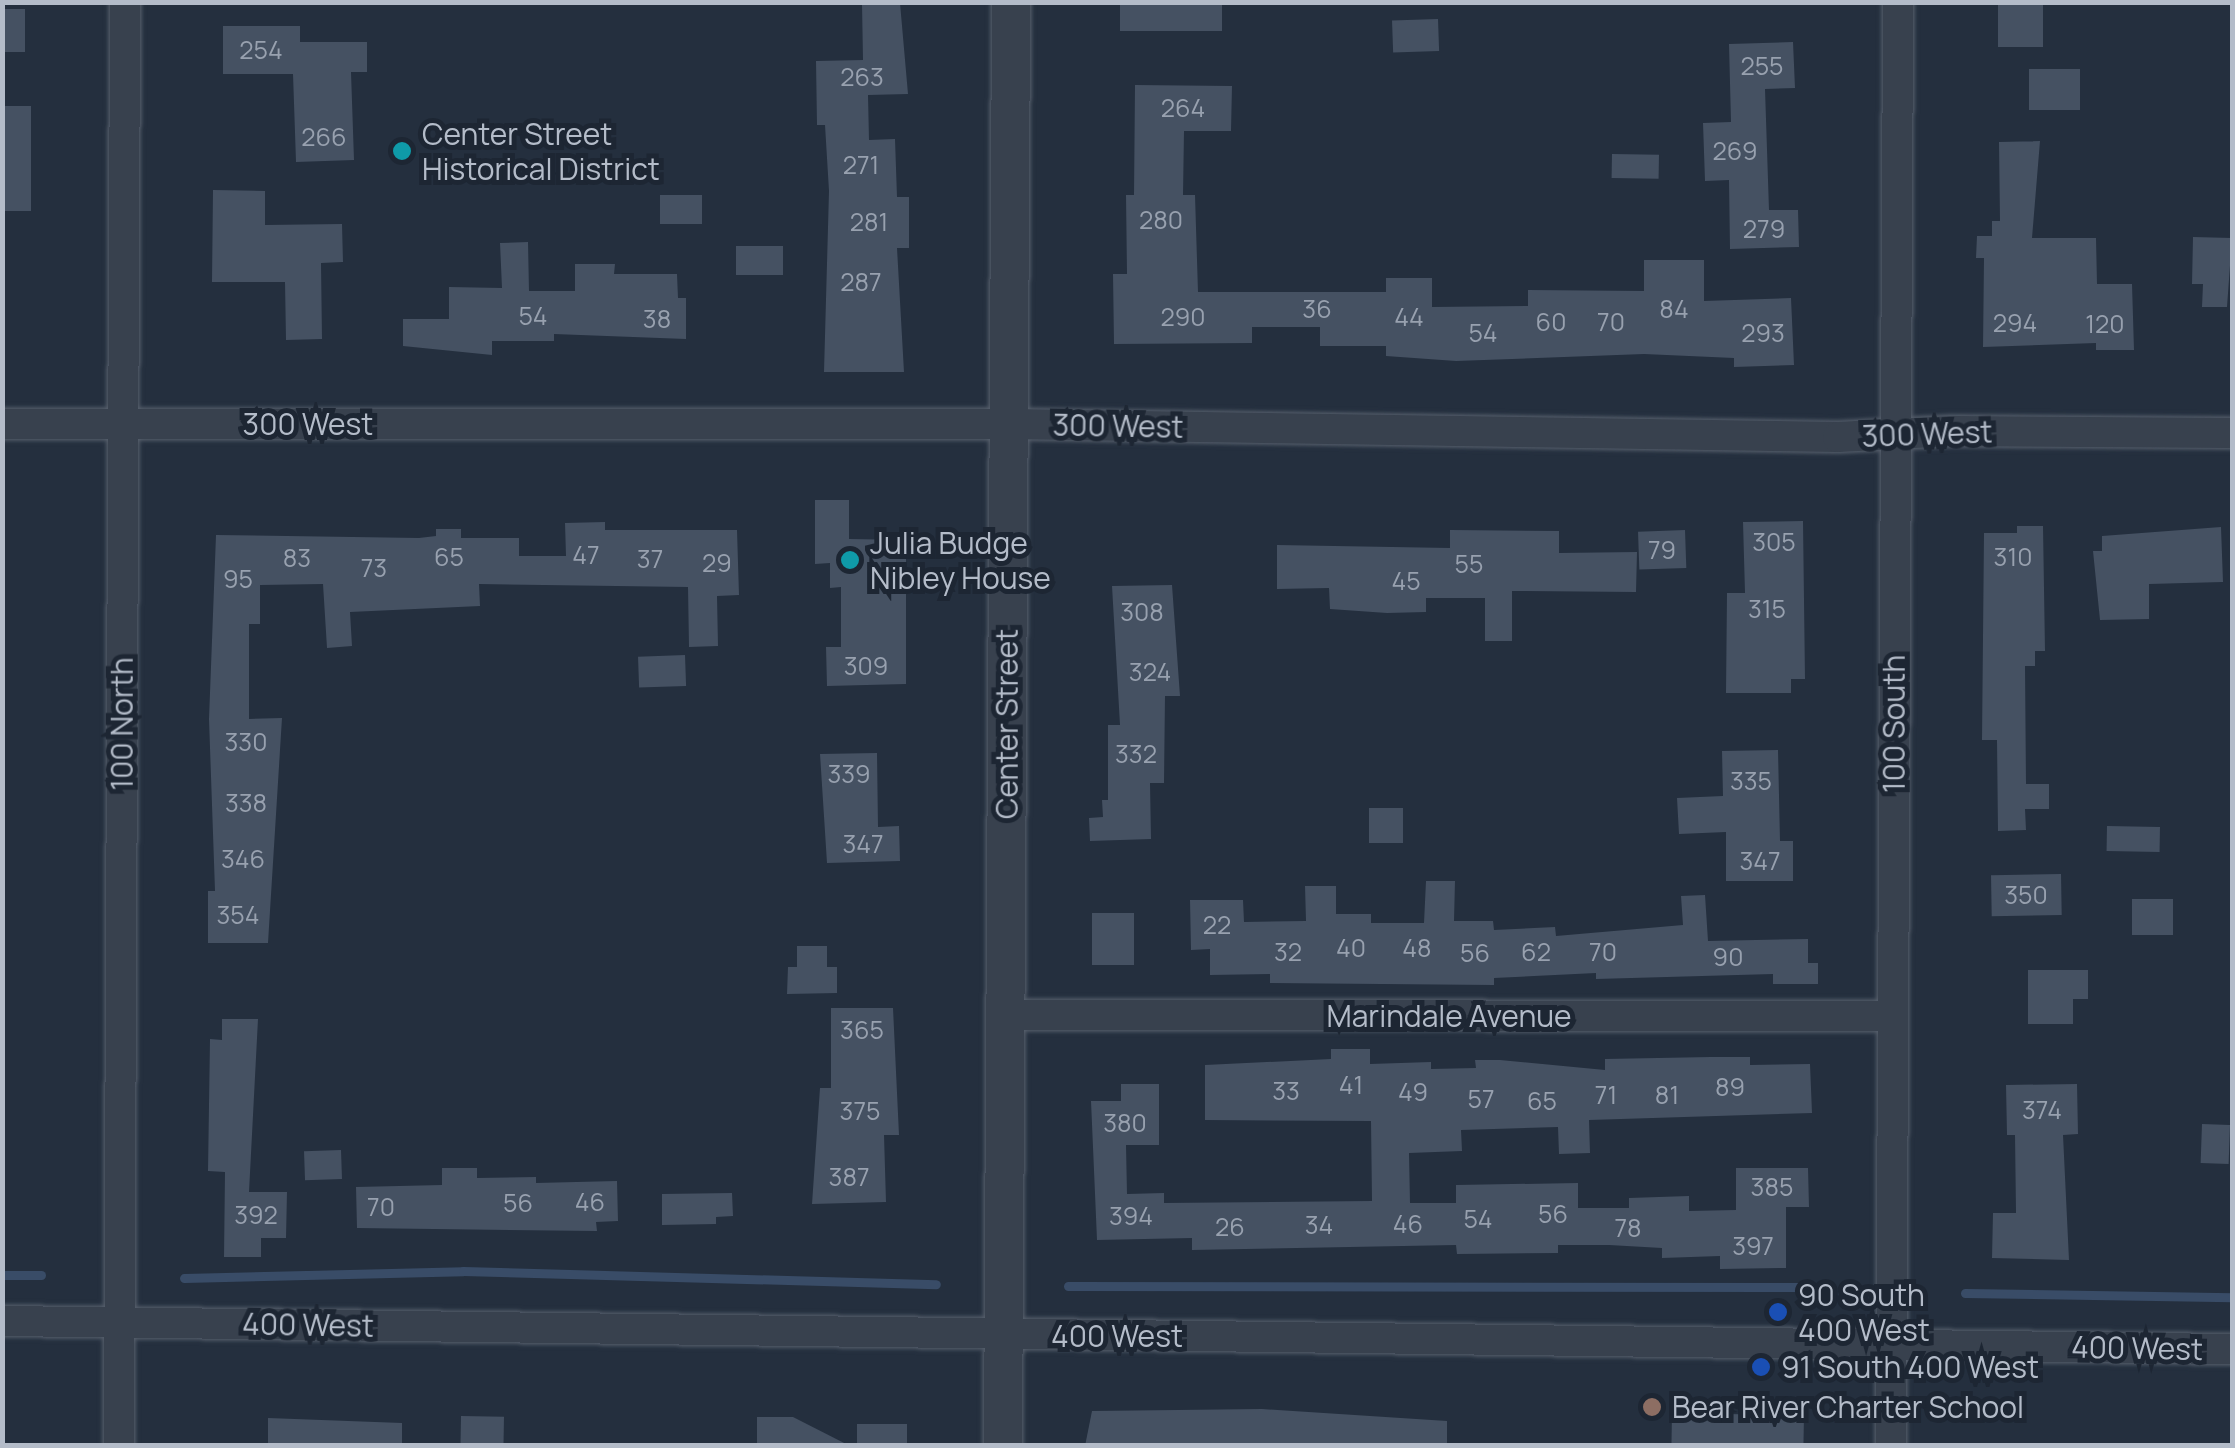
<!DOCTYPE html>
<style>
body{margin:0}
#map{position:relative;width:2235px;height:1448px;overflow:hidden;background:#242f3e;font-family:Manrope,sans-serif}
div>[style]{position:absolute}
.stream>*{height:9px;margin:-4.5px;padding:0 4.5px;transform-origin:4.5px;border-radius:4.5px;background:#394c67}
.building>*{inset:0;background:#455162;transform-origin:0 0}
.roads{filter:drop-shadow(0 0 2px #565f6c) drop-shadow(0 0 2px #565f6c)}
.minor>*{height:30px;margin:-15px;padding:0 15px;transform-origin:15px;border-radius:15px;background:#38414e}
.tertiary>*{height:38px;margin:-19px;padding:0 19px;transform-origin:19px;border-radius:19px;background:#38414e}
.dots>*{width:28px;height:28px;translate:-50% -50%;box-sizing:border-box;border:5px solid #1d2633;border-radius:50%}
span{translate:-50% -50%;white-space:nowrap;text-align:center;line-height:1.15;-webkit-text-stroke:10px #1d2633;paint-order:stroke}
.number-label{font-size:25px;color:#98a1af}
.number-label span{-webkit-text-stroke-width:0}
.poi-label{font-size:30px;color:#b4bcc9}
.left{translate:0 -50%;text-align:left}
.street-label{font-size:30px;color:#b4bcc9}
.frame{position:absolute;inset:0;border:5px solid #b4bcc9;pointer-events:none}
</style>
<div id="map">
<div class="stream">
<div style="left:2px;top:1275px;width:39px"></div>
<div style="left:184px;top:1278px;width:279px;rotate:-1.4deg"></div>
<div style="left:463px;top:1271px;width:473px;rotate:1.6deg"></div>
<div style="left:1068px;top:1286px;width:743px;rotate:0.08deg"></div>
<div style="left:1965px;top:1293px;width:267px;rotate:0.9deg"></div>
</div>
<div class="building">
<div style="left:1120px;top:2px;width:102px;height:29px"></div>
<div style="left:1998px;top:2px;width:45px;height:45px"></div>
<div style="clip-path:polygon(900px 3px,908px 94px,868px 95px,869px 140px,895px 139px,897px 197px,909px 197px,909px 248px,897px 248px,904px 372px,824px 372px,829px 191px,825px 125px,817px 125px,816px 61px,863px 60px,862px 4px)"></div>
<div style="left:2px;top:9px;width:23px;height:43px"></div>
<div style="left:1438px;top:19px;width:32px;height:46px;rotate:88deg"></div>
<div style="clip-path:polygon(223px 26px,300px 26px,300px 42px,367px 42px,367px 72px,351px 72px,354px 160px,296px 162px,293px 74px,223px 74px)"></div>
<div style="clip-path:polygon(1793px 42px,1795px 88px,1765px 89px,1769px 210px,1798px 210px,1799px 247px,1730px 249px,1729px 180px,1705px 181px,1703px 123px,1731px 122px,1729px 44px)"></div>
<div style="left:2080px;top:69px;width:41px;height:51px;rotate:90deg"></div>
<div style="clip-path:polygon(1135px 85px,1232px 86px,1231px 131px,1184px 131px,1183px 195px,1195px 195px,1198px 292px,1386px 292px,1386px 278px,1432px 278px,1432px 307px,1528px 306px,1528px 290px,1644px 291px,1644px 260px,1704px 260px,1704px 301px,1791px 298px,1794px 365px,1734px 367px,1734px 358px,1644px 354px,1456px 361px,1386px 356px,1386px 346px,1320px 346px,1320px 327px,1252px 327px,1252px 343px,1114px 344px,1113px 274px,1127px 274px,1126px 195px,1134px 195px)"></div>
<div style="left:2px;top:106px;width:29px;height:105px"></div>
<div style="clip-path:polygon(2040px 141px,2032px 238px,2096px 238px,2097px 284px,2132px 284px,2134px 350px,2096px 350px,2096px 343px,1983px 347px,1984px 258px,1976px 258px,1977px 236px,1992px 236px,1992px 221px,2000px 221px,1999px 142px)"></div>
<div style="left:1612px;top:154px;width:47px;height:24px;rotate:1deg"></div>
<div style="clip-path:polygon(213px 190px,265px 191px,265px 225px,342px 224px,343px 262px,321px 263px,322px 339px,286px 340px,285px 282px,212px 282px)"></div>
<div style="left:702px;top:195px;width:29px;height:42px;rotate:90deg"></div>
<div style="clip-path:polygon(2193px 237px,2232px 238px,2227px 307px,2202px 307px,2203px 284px,2192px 284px)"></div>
<div style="clip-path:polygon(528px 242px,529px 291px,575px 291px,575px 264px,615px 264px,614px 274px,677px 274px,678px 298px,686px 298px,686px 339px,554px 334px,554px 341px,492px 341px,492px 355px,403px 346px,403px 319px,449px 319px,449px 287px,502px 288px,500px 243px)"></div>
<div style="left:736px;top:246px;width:47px;height:29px"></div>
<div style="clip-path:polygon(815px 500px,849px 500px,849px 539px,906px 540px,906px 684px,827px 686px,826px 647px,841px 647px,841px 587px,830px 588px,830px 563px,815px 564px)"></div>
<div style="clip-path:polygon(1803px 521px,1805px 679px,1791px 679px,1791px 693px,1726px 693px,1727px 593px,1745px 593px,1743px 522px)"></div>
<div style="clip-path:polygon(605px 522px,605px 530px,737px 530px,739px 595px,717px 596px,718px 646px,689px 647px,688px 587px,479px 584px,480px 606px,350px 612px,352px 646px,327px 648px,323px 584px,260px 585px,260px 624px,249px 624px,249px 719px,282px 718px,268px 943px,208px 943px,208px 891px,215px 891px,209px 719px,216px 535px,419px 538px,436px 536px,436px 529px,461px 529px,461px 538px,519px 538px,519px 556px,566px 556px,565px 523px)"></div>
<div style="clip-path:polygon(2017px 526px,2043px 526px,2045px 651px,2035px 651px,2035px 666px,2025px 666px,2026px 784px,2049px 784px,2049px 809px,2025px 809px,2026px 830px,1998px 831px,1997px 740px,1982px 740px,1984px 533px,2017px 533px)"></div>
<div style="clip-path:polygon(2221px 527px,2223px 582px,2149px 584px,2149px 619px,2100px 620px,2093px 551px,2102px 551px,2102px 536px)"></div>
<div style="clip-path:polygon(1450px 530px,1559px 531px,1559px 553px,1637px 552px,1636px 592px,1512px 591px,1512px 641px,1485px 641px,1485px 598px,1426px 598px,1426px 612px,1387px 613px,1330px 609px,1329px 588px,1277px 589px,1277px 545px,1450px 548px)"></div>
<div style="left:1685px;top:530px;width:38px;height:47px;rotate:88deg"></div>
<div style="clip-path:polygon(1172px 585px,1180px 696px,1165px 696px,1164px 783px,1150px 783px,1151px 839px,1090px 841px,1089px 818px,1103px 817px,1102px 800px,1108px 800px,1108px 725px,1120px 725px,1112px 586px)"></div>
<div style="left:685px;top:655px;width:31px;height:47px;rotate:88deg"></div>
<div style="clip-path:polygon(1778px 750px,1780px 841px,1793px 841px,1793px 881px,1726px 881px,1726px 832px,1679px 834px,1677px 798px,1723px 796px,1722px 751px)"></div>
<div style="clip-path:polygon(877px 753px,878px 827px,899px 826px,900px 861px,827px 863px,820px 754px)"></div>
<div style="left:1369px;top:808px;width:34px;height:35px"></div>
<div style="left:2107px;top:826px;width:53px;height:25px;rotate:1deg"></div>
<div style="left:2061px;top:874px;width:41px;height:70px;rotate:89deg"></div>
<div style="clip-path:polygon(1426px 881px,1455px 881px,1454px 921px,1493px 921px,1494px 930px,1555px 927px,1556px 936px,1683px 925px,1681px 896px,1705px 895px,1708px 941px,1808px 939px,1808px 963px,1818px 963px,1818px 984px,1773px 984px,1773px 974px,1596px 979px,1596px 973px,1494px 978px,1494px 985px,1270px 983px,1270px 974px,1210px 975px,1210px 949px,1191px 950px,1190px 900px,1243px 900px,1244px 922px,1306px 921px,1305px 886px,1336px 886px,1336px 914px,1371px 914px,1371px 923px,1424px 923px)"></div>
<div style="left:2132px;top:899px;width:41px;height:36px"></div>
<div style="left:1092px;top:913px;width:42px;height:52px"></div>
<div style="clip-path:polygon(797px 946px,827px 946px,827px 967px,837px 967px,837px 993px,787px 994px,788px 967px,797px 967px)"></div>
<div style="clip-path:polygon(2028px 970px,2088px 970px,2088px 999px,2073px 999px,2073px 1024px,2028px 1024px)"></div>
<div style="clip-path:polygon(831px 1008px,893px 1008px,899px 1135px,884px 1135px,886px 1202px,812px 1204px,820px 1088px,831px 1088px)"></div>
<div style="clip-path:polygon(222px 1019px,258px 1019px,249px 1192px,287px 1192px,286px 1238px,261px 1238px,261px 1257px,224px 1257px,225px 1172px,208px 1171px,210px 1039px,222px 1040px)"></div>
<div style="clip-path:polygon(1331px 1049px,1370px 1049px,1370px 1064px,1431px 1062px,1431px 1069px,1476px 1068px,1475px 1060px,1500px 1060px,1605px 1070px,1605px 1059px,1711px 1057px,1750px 1057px,1750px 1065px,1810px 1064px,1812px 1113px,1589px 1120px,1590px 1153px,1559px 1154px,1558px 1127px,1461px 1130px,1462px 1151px,1409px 1153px,1410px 1203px,1456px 1203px,1456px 1185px,1578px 1183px,1578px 1208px,1629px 1208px,1629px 1198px,1689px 1196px,1689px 1211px,1736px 1210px,1736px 1168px,1808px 1168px,1809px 1207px,1786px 1207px,1786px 1268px,1720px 1269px,1720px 1256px,1662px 1258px,1662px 1248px,1609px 1245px,1558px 1245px,1558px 1253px,1457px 1254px,1456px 1245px,1192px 1250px,1192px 1238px,1097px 1240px,1091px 1101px,1121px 1101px,1121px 1084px,1159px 1084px,1159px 1145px,1126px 1145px,1127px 1194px,1164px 1193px,1164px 1203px,1372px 1201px,1371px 1121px,1205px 1120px,1205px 1065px,1331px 1059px)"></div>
<div style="clip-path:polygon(2077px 1084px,2078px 1134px,2063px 1135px,2069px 1260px,1992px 1258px,1993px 1213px,2016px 1213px,2015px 1135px,2007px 1135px,2006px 1085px)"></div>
<div style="left:2202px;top:1124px;width:28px;height:39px;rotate:2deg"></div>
<div style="left:341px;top:1150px;width:29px;height:37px;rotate:88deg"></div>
<div style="clip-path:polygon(442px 1168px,477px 1168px,477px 1178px,536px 1177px,536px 1183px,617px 1181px,618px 1221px,596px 1222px,597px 1231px,357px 1228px,356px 1187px,442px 1185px)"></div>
<div style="clip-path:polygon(732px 1193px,733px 1216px,716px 1217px,716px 1224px,662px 1225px,662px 1194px)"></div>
<div style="clip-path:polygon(1262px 1409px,1447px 1421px,1447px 1446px,1085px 1446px,1092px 1411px)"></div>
<div style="left:1672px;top:1413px;width:132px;height:33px;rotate:1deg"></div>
<div style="left:461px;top:1416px;width:43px;height:30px;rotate:1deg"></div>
<div style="clip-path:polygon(757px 1417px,793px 1417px,850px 1446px,757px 1446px)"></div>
<div style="clip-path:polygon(268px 1418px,402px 1423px,402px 1446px,268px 1446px)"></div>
<div style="left:857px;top:1424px;width:50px;height:22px"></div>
</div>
<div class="roads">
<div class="minor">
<div style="left:2px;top:424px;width:1007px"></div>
<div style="left:1009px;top:424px;width:829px;rotate:0.9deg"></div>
<div style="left:1838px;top:437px;width:114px;rotate:-3deg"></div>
<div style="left:1952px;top:431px;width:280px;rotate:0.4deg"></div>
<div style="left:1005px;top:1015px;width:887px;rotate:0.06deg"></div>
<div style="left:2px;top:1321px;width:2230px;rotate:0.72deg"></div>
<div style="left:119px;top:1446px;width:1444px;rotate:-89.76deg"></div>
<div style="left:1891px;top:1446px;width:1444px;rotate:-89.72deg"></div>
</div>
<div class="tertiary">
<div style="left:1003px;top:1446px;width:1444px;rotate:-89.68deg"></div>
</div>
</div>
<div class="dots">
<div style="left:402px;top:151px;background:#0f9aa8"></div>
<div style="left:850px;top:560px;background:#0f9aa8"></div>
<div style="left:1778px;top:1312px;background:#1a4fb4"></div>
<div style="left:1761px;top:1367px;background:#1a4fb4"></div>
<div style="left:1652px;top:1407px;background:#8d6e63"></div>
</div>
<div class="number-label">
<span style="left:261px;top:50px">254</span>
<span style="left:1762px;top:66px">255</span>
<span style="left:862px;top:77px">263</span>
<span style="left:1183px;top:108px">264</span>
<span style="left:324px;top:137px">266</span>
<span style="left:1735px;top:151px">269</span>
<span style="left:861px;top:165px">271</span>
<span style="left:1161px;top:220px">280</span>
<span style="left:869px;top:222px">281</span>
<span style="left:1764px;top:229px">279</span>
<span style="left:861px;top:282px">287</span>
<span style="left:1317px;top:309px">36</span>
<span style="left:1674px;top:309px">84</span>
<span style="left:533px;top:316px">54</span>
<span style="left:1183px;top:317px">290</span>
<span style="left:1409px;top:317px">44</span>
<span style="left:657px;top:319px">38</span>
<span style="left:1551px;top:322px">60</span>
<span style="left:1611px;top:322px">70</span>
<span style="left:2015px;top:323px">294</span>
<span style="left:2105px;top:324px">120</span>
<span style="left:1483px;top:333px">54</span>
<span style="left:1763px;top:333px">293</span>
<span style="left:1774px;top:542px">305</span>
<span style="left:1662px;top:550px">79</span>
<span style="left:586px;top:555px">47</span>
<span style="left:449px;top:557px">65</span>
<span style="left:2013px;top:557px">310</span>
<span style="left:297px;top:558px">83</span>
<span style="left:650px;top:559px">37</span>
<span style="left:717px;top:563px">29</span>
<span style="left:1469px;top:564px">55</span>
<span style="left:374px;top:568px">73</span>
<span style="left:238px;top:579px">95</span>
<span style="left:1406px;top:581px">45</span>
<span style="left:1767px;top:609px">315</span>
<span style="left:1142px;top:612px">308</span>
<span style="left:866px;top:666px">309</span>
<span style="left:1150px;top:672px">324</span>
<span style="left:246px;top:742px">330</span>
<span style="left:1136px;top:754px">332</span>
<span style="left:849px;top:774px">339</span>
<span style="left:1751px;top:781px">335</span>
<span style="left:246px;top:803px">338</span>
<span style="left:863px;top:844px">347</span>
<span style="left:243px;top:859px">346</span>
<span style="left:1760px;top:861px">347</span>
<span style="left:2026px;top:895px">350</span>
<span style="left:238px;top:915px">354</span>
<span style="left:1217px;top:925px">22</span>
<span style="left:1351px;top:948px">40</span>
<span style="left:1417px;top:948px">48</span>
<span style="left:1288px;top:952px">32</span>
<span style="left:1536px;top:952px">62</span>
<span style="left:1603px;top:952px">70</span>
<span style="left:1475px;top:953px">56</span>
<span style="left:1728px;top:957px">90</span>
<span style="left:862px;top:1030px">365</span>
<span style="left:1351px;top:1085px">41</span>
<span style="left:1730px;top:1087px">89</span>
<span style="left:1286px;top:1091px">33</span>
<span style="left:1413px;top:1092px">49</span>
<span style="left:1606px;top:1095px">71</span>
<span style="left:1667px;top:1095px">81</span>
<span style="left:1481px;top:1099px">57</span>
<span style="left:1542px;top:1101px">65</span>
<span style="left:2042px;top:1110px">374</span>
<span style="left:860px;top:1111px">375</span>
<span style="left:1125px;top:1123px">380</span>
<span style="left:849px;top:1177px">387</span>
<span style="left:1772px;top:1187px">385</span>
<span style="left:590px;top:1202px">46</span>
<span style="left:518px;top:1203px">56</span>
<span style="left:381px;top:1207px">70</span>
<span style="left:1553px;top:1214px">56</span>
<span style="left:256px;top:1215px">392</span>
<span style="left:1131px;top:1216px">394</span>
<span style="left:1478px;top:1219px">54</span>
<span style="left:1408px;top:1224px">46</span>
<span style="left:1319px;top:1225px">34</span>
<span style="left:1230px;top:1227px">26</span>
<span style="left:1628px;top:1228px">78</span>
<span style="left:1753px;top:1246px">397</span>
</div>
<div class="poi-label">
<span class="left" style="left:422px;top:151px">Center Street<br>Historical District</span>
<span class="left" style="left:870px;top:560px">Julia Budge<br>Nibley House</span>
<span class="left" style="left:1798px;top:1312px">90 South<br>400 West</span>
<span class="left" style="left:1781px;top:1367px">91 South 400 West</span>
<span class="left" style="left:1672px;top:1407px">Bear River Charter School</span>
</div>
<div class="street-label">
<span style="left:308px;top:424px">300 West</span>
<span style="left:1118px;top:426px;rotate:1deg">300 West</span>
<span style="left:1927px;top:434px;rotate:-2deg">300 West</span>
<span style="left:122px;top:724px;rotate:-90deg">100 North</span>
<span style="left:1007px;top:724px;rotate:-90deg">Center Street</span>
<span style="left:1894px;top:724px;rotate:-90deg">100 South</span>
<span style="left:1449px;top:1016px">Marindale Avenue</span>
<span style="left:308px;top:1325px;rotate:1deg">400 West</span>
<span style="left:1117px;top:1336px">400 West</span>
<span style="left:2137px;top:1348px;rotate:1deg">400 West</span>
</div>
<div class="frame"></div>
</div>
